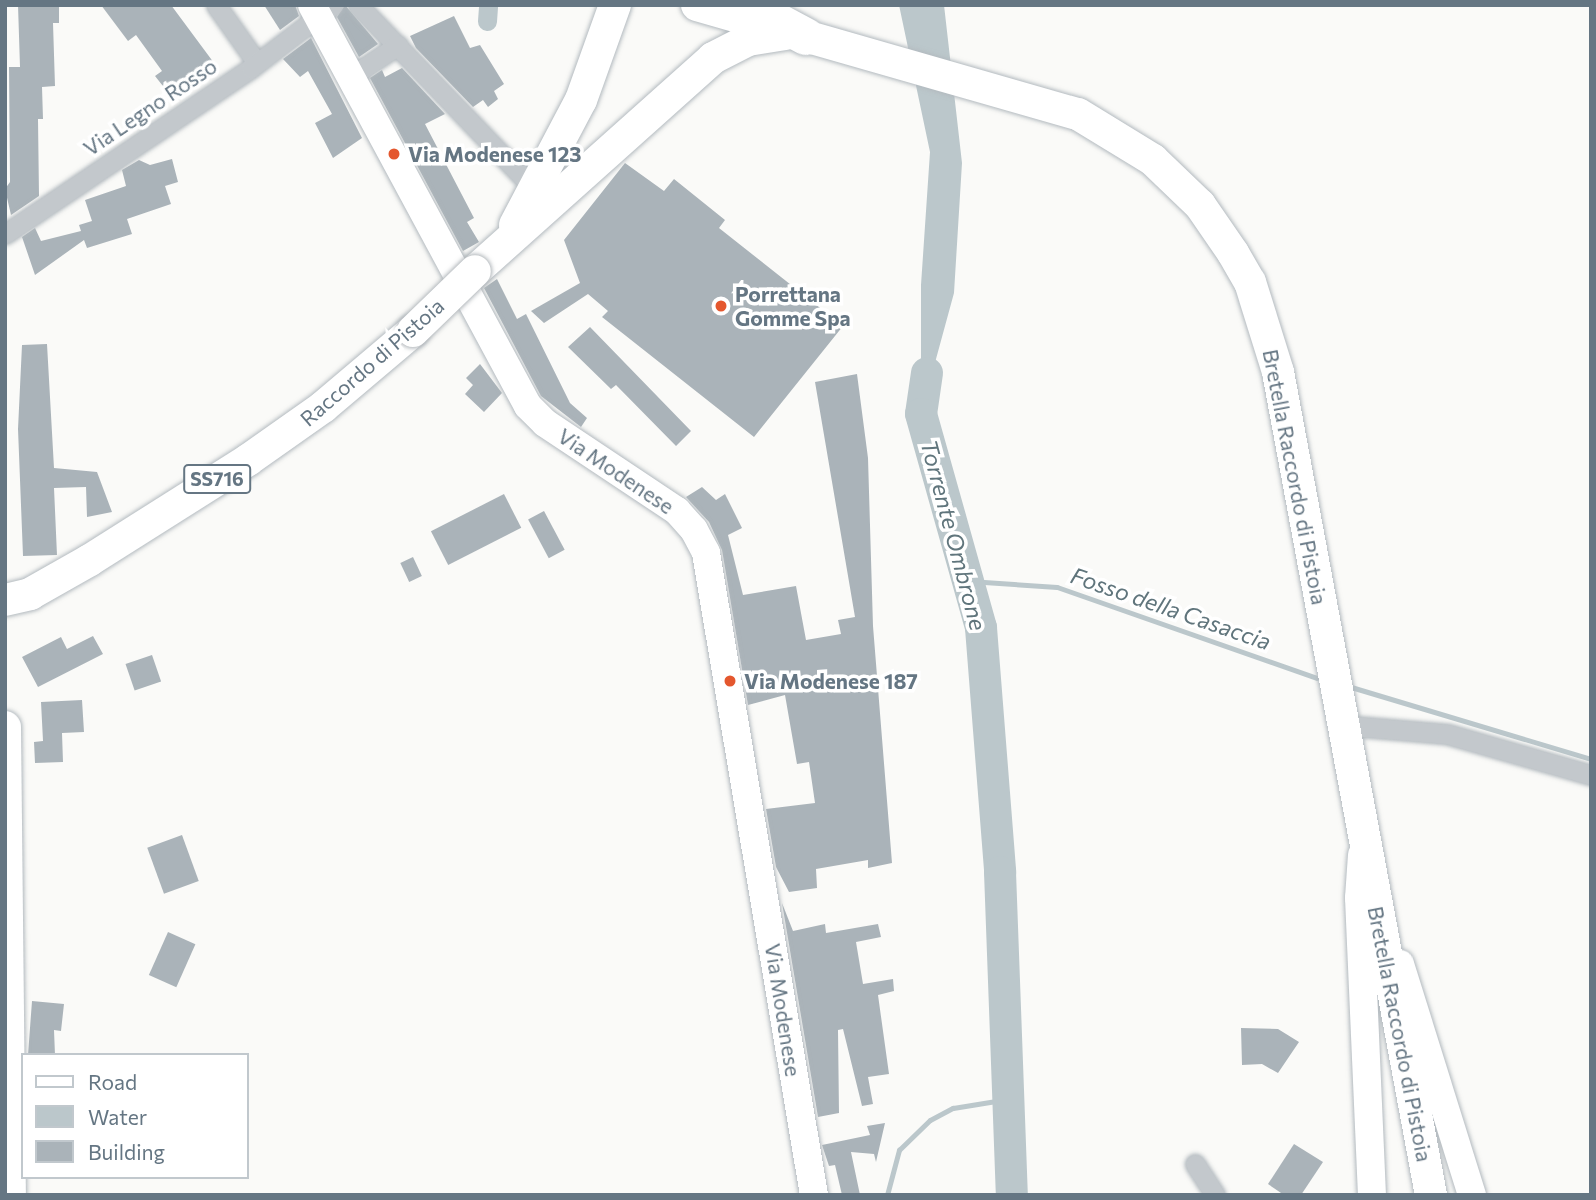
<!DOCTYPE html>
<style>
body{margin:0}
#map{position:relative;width:1596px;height:1200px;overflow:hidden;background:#fafaf8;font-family:Commissioner,sans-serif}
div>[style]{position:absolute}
.water>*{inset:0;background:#bbc7cb}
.stream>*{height:5px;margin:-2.5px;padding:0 2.5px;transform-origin:2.5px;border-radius:2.5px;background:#bbc7cb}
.canal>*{height:19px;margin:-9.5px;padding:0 9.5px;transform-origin:9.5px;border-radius:9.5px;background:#bbc7cb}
.river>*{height:32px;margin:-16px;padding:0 16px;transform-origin:16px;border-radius:16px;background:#bbc7cb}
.building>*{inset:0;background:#aab3b9;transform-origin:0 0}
.roads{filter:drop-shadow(0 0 2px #b3babf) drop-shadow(0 0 2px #b3babf)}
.street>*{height:19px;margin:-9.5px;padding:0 9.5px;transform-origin:9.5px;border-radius:9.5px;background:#c3c8cc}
.secondary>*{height:28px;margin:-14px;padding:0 14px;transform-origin:14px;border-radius:14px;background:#fff}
.primary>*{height:32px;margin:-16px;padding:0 16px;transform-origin:16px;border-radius:16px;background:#fff}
.highway>*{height:37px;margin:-18.5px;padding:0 18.5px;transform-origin:18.5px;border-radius:18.5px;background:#fff}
.bridges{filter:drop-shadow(0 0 2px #b5babe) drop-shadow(0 0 2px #b5babe)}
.primary-bridge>*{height:32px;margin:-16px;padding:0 16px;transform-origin:16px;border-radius:16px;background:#fff}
.dots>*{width:19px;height:19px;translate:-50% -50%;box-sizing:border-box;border:4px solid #fff;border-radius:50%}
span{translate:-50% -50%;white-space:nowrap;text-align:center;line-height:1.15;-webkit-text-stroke:7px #fff;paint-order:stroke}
.shield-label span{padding:2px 5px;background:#fff;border:2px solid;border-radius:5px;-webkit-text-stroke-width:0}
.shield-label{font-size:19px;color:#657683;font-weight:700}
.street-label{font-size:21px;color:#657683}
.poi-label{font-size:21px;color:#657683;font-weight:700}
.left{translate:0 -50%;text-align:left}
.water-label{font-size:23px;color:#60757c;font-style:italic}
.frame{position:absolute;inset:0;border:7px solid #657683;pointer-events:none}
.legend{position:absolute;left:21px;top:1053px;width:228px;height:126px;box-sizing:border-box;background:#fff;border:2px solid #c1c8cd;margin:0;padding:9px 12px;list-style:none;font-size:21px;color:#657683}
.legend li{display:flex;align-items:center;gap:14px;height:35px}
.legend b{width:35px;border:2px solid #c1c8cd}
</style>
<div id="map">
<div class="water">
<div style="clip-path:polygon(899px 5px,944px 5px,962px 163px,954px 293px,921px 414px,921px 285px,930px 152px)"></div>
</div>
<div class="stream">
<div style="left:969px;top:581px;width:88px;rotate:3.9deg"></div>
<div style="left:1057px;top:587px;width:275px;rotate:19.3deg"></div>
<div style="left:1351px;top:687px;width:251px;rotate:16.7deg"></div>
<div style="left:887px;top:1195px;width:47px;rotate:-75.1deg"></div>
<div style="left:899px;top:1150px;width:43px;rotate:-44.1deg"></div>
<div style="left:930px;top:1120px;width:26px;rotate:-28deg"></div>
<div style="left:953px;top:1108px;width:56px;rotate:-9.3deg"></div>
</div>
<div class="canal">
<div style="left:487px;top:21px;width:16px;rotate:-86deg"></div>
</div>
<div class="river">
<div style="left:927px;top:373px;width:41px;rotate:98.3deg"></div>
<div style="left:921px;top:414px;width:222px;rotate:74.3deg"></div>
<div style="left:981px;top:628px;width:245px;rotate:85.5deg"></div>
<div style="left:1000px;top:872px;width:323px;rotate:87.9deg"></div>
</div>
<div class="building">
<div style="clip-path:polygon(18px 5px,59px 6px,59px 23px,53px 23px,55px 86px,42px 87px,43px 119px,38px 119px,39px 196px,11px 215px,5px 189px,10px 182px,9px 67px,20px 67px)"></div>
<div style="clip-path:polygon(101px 5px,171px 5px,214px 63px,170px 95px,155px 76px,162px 71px,136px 35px,128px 41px)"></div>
<div style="clip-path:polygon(264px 5px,295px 5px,299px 16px,280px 30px)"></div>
<div style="clip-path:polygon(345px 5px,378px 44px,359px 57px,337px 17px)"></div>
<div style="clip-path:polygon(454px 16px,470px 48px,480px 45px,504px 84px,494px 91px,498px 99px,488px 107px,483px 100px,473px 107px,416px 48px,410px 36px)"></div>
<div style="clip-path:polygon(311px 38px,362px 138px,333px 158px,315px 123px,332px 114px,308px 71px,300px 77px,283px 59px)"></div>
<div style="clip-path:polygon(402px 68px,445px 114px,425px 124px,474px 218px,467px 222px,479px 242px,463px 251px,370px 78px,382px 70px,385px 77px)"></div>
<div style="clip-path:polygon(172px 159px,178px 182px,165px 186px,171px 204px,127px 219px,132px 234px,87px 248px,84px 240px,35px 275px,22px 237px,35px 228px,41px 241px,81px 231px,79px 225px,92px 221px,85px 200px,126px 186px,122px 170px,139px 160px,150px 165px)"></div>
<div style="clip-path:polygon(625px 163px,664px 191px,674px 179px,725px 220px,719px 228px,843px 326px,754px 437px,602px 317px,608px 311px,588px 294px,544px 323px,531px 311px,580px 283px,564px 240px)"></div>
<div style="clip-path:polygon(497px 279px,517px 319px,526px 314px,570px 403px,587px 418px,581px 427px,541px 396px,484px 288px)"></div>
<div style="clip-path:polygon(590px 327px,691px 431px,676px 446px,616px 385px,611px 389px,568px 347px)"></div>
<div style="clip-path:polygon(47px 344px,54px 468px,97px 472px,112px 512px,87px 517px,86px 487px,54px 488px,57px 555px,23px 556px,18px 429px,22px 345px)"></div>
<div style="clip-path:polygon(480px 364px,502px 393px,484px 412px,465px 394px,473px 385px,466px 378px)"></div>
<div style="clip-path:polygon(857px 374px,868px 458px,873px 626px,892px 863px,868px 868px,868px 860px,816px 869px,817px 888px,789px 892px,776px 867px,766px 809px,815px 803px,809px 762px,797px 764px,785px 695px,748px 705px,722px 550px,709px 522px,686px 497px,702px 487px,716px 500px,725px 494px,742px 528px,728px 535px,743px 595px,796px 586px,806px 640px,841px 634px,838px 620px,855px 617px,815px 382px)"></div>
<div style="left:504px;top:494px;width:38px;height:82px;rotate:63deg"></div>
<div style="left:544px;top:511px;width:44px;height:18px;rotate:62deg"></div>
<div style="left:413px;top:557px;width:21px;height:14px;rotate:65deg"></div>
<div style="clip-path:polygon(93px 636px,103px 654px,38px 687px,22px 657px,61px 637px,67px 649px)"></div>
<div style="left:152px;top:655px;width:28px;height:28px;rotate:71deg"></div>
<div style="clip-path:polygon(82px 700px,84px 732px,62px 733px,63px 762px,35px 763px,34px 742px,43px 741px,41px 702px)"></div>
<div style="left:182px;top:835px;width:49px;height:37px;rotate:70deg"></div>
<div style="clip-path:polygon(782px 903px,793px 931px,825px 924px,826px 933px,878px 924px,881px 937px,856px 942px,863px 984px,893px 979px,894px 991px,878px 995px,889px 1074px,868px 1077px,873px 1104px,862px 1106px,843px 1029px,838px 1030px,839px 1113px,818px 1117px)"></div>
<div style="left:168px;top:932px;width:30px;height:47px;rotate:24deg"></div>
<div style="clip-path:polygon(32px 1001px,64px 1004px,61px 1031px,54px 1030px,55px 1055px,28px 1055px)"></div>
<div style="clip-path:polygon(1241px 1028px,1278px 1029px,1299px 1042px,1278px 1073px,1262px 1064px,1242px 1065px)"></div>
<div style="clip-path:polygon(885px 1123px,876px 1162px,874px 1154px,851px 1152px,860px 1195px,842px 1195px,835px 1165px,829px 1166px,822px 1145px,870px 1135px,867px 1126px)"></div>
<div style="clip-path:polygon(1294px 1144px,1323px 1162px,1301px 1195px,1284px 1195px,1268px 1184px)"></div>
</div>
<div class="roads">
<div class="street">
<div style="left:216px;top:5px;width:71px;rotate:54.7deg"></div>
<div style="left:358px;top:5px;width:237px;rotate:46.2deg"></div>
<div style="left:353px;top:75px;width:54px;rotate:-33.7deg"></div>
<div style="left:5px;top:234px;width:297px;rotate:-34deg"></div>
<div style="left:251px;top:68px;width:103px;rotate:-37.5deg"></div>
<div style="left:1341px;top:725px;width:106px;rotate:4.9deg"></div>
<div style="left:1447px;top:734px;width:150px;rotate:15.9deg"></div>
<div style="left:1195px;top:1164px;width:37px;rotate:57deg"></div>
</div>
<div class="secondary">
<div style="left:312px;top:5px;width:455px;rotate:61.7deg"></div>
<div style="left:528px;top:406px;width:24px;rotate:45deg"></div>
<div style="left:545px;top:423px;width:159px;rotate:33.7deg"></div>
<div style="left:677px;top:511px;width:25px;rotate:48deg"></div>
<div style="left:694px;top:530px;width:26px;rotate:62deg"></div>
<div style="left:706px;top:553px;width:651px;rotate:80.45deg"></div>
<div style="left:1362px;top:855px;width:43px;rotate:94deg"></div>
<div style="left:1359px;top:898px;width:297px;rotate:87.5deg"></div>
<div style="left:1400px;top:964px;width:242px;rotate:72.7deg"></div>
</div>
<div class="primary">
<div style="left:697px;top:5px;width:396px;rotate:16deg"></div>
<div style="left:1078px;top:114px;width:88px;rotate:31.5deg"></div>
<div style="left:1153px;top:160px;width:65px;rotate:43.8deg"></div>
<div style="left:1200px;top:205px;width:58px;rotate:55.5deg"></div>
<div style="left:1233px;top:253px;width:34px;rotate:60deg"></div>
<div style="left:1250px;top:282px;width:94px;rotate:72.7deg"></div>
<div style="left:1278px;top:372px;width:837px;rotate:79.47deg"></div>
<div style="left:515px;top:225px;width:141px;rotate:-62.2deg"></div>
<div style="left:581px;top:100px;width:101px;rotate:-70.3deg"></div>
<div style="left:475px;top:271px;width:319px;rotate:-41.8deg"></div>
<div style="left:713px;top:58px;width:39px;rotate:-27deg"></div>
<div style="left:748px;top:40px;width:38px;rotate:-9deg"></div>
<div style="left:5px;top:600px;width:26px;rotate:-13deg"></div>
<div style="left:30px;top:594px;width:69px;rotate:-29.5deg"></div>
<div style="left:90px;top:560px;width:187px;rotate:-32.3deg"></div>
<div style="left:248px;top:460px;width:92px;rotate:-35.2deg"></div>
<div style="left:323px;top:407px;width:118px;rotate:-40.2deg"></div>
<div style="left:5px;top:727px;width:468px;rotate:89.4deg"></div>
</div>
<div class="highway">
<div style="left:747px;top:5px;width:66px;rotate:28.1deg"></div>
</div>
</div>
<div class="bridges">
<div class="primary-bridge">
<div style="left:413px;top:331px;width:86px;rotate:-44.1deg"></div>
</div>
</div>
<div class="dots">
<div style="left:394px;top:154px;background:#e4572e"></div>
<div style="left:721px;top:306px;background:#e4572e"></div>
<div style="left:730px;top:681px;background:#e4572e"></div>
</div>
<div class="shield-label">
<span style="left:217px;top:479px">SS716</span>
</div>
<div class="street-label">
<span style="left:150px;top:107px;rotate:-34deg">Via Legno Rosso</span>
<span style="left:372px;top:362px;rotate:-41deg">Raccordo di Pistoia</span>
<span style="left:616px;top:471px;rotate:34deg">Via Modenese</span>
<span style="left:1295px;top:477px;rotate:79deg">Bretella Raccordo di Pistoia</span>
<span style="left:783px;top:1010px;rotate:81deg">Via Modenese</span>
<span style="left:1400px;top:1034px;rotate:79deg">Bretella Raccordo di Pistoia</span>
</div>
<div class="poi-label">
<span class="left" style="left:408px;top:154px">Via Modenese 123</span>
<span class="left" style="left:735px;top:306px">Porrettana<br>Gomme Spa</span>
<span class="left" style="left:744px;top:681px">Via Modenese 187</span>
</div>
<div class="water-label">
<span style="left:954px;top:535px;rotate:75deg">Torrente Ombrone</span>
<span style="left:1171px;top:608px;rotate:19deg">Fosso della Casaccia</span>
</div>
<div class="frame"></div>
<ul class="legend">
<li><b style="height:9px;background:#fff"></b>Road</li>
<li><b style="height:19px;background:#bbc7cb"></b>Water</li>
<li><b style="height:19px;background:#aab3b9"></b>Building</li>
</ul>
</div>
